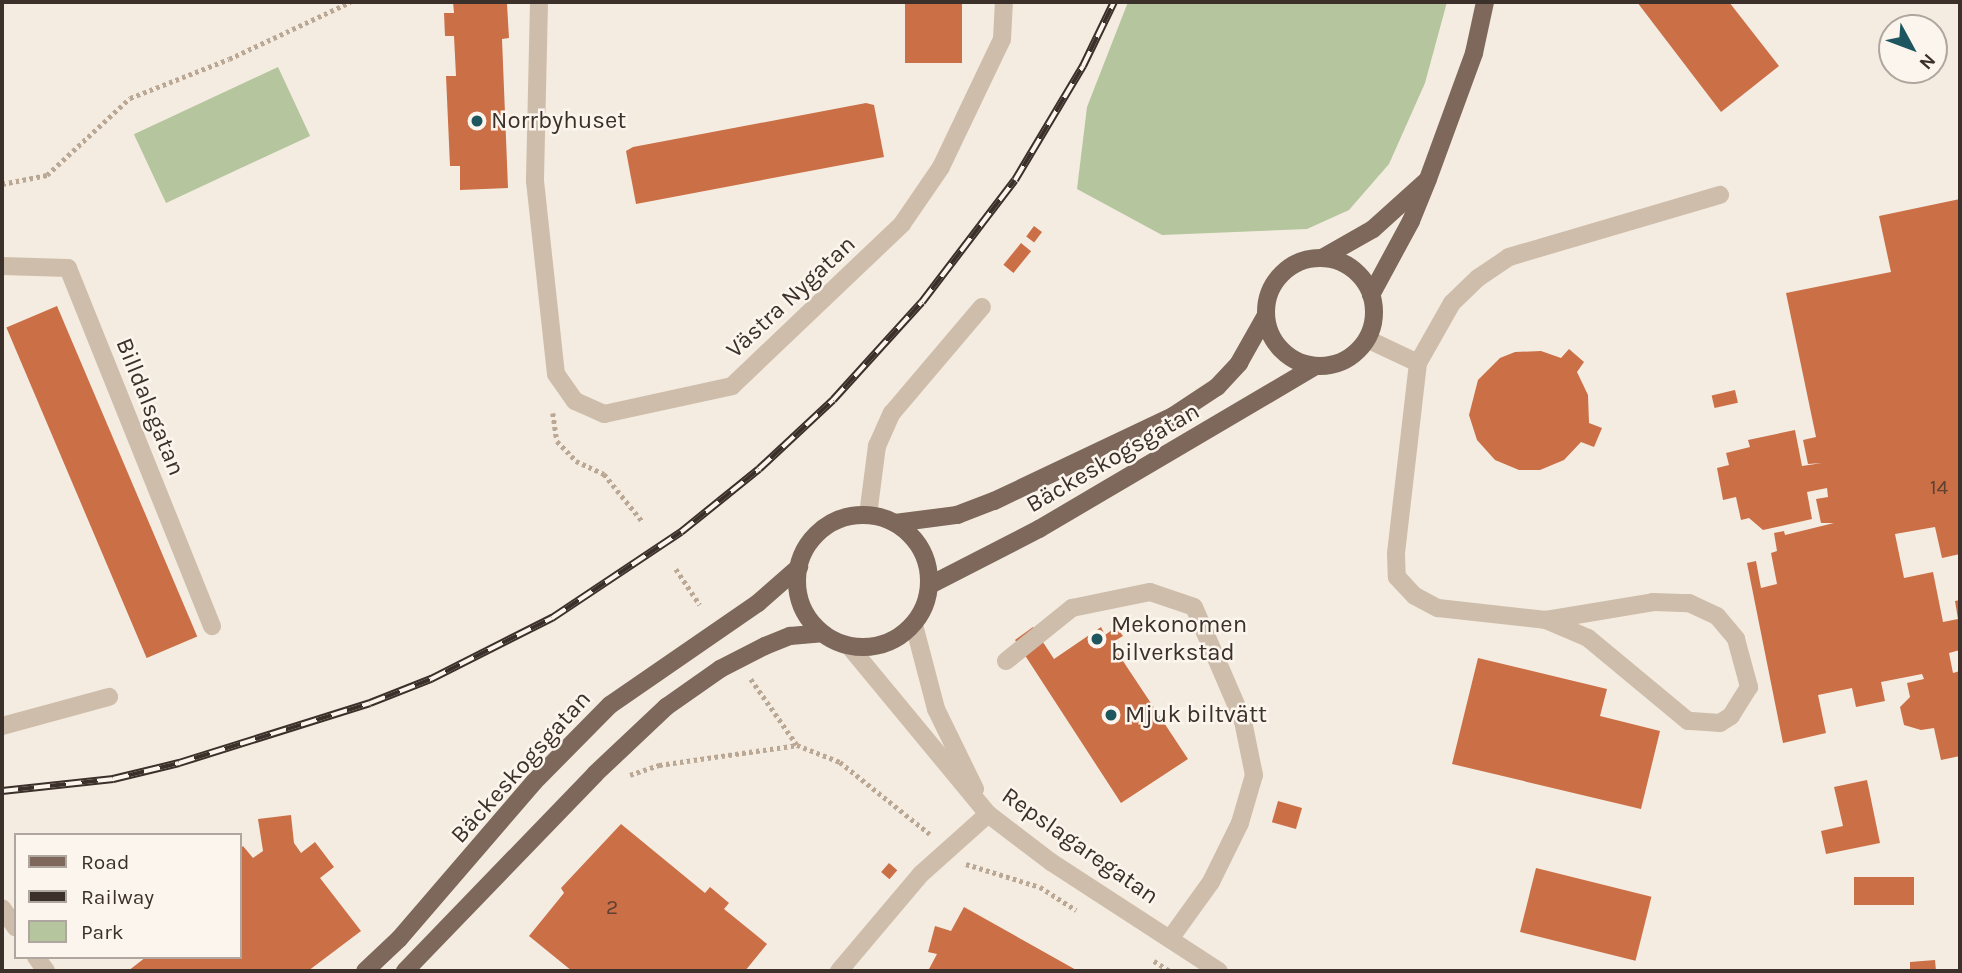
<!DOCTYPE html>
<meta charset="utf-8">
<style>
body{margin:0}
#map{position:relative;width:1962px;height:973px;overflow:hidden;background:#f4ece0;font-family:Karla,sans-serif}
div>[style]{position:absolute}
.green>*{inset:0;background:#b5c59e;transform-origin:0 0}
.building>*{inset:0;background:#cb6f47;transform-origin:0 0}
.path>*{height:4.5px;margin-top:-2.25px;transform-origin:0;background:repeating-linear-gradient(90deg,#baa794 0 3.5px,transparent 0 7px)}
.minor>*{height:18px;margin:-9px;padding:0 9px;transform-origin:9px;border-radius:9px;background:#cebdaa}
.major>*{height:18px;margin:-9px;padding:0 9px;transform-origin:9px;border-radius:9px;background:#7d685b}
.major>.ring{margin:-9px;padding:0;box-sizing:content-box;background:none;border:18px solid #7d685b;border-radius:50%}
.rail>*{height:8px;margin-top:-4px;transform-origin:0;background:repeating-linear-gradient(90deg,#fbf5ed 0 16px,#3b302a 0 32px);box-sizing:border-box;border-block:2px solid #3b302a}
.dots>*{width:19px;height:19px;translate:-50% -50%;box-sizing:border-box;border:4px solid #fbf5ed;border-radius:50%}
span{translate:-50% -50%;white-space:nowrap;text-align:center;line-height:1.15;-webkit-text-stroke:5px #fbf5ed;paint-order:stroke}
.number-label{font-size:21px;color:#5f4031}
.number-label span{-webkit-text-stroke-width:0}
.poi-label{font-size:24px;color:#3b302a}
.left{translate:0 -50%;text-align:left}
.street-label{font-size:24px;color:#3b302a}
.frame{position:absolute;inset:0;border:4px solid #3b302a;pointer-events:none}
.legend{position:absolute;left:14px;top:833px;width:228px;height:126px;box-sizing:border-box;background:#fbf5ed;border:2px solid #aea69f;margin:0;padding:9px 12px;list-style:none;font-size:21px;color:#3b302a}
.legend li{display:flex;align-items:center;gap:14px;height:35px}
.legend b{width:35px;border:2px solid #aea69f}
.north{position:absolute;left:1878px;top:14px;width:70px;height:70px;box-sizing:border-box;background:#fbf5ed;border:2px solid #aea69f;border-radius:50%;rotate:131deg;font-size:19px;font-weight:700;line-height:28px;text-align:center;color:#3b302a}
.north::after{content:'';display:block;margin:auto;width:24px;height:32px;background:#1d565f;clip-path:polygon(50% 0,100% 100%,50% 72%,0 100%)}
</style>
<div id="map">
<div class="green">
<div style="clip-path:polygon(1128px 2px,1447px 2px,1425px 83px,1389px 164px,1349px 210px,1307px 229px,1162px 235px,1077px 189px,1087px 107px)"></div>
<div style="left:278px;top:67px;width:76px;height:159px;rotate:65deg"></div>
</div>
<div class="building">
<div style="clip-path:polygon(453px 2px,507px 4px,509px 38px,502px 39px,508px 188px,460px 190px,460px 166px,450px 166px,446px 76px,456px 76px,454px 36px,445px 36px,444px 13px,454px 13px)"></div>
<div style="left:905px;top:2px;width:57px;height:61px"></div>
<div style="clip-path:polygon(1637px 2px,1729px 2px,1779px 66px,1721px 112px)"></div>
<div style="clip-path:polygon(866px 103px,874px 105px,884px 157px,636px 204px,626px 151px,633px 147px)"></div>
<div style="clip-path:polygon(1960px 199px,1960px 554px,1942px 558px,1935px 527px,1895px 534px,1904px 578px,1933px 572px,1943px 622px,1958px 619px,1955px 601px,1960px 600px,1960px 650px,1949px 653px,1953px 673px,1960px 671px,1960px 756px,1941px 760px,1934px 728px,1921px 730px,1904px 725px,1900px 707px,1910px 697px,1907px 683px,1924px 679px,1922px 674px,1881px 682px,1885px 701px,1856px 707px,1852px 688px,1818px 695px,1826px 733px,1783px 743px,1747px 563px,1756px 561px,1761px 588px,1777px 584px,1771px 553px,1777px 551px,1774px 533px,1784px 531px,1785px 535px,1834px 523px,1821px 523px,1816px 499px,1828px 497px,1827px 488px,1807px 492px,1812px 519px,1763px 530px,1749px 518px,1741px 520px,1736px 497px,1723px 500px,1717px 468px,1729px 465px,1726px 453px,1750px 447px,1748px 440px,1795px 430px,1802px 466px,1822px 463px,1808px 464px,1803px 440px,1816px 437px,1786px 293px,1891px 272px,1879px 216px)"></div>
<div style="left:1034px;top:226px;width:10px;height:13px;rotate:37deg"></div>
<div style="left:1021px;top:243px;width:13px;height:28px;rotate:39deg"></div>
<div style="left:57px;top:306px;width:359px;height:55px;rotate:67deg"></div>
<div style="clip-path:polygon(1569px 349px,1584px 362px,1577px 372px,1588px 395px,1589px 423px,1602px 428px,1594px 447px,1581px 442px,1564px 460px,1540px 470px,1519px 470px,1495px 460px,1477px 440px,1469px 415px,1478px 380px,1500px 358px,1515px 352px,1541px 351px,1561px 358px)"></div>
<div style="left:1735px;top:390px;width:13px;height:24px;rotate:77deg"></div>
<div style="clip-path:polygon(1033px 627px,1054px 659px,1101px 627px,1105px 635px,1116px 627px,1123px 636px,1111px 643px,1188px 759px,1121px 803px,1015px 640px)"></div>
<div style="clip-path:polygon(1478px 658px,1607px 689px,1600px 716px,1660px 731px,1641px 809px,1452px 764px)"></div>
<div style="clip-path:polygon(1867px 780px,1880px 843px,1826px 854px,1821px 831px,1843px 826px,1834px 787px)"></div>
<div style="left:1278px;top:801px;width:25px;height:22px;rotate:16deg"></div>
<div style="clip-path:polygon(291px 815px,294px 843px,301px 853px,315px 842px,334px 867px,320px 878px,361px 931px,308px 971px,128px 971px,146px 957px,240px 957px,240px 849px,243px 846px,253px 858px,263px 851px,258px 819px)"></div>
<div style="clip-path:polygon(621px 824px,705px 893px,710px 887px,729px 903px,724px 909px,767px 944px,745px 971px,572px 971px,529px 936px,564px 893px,561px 888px)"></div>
<div style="left:889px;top:863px;width:11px;height:12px;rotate:41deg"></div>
<div style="left:1536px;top:868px;width:119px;height:66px;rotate:14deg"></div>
<div style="left:1914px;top:877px;width:28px;height:60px;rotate:90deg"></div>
<div style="clip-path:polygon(964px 907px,1078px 971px,928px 971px,937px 954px,928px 952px,935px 926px,951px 931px)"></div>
<div style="clip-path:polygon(1935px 960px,1936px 971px,1910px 971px,1910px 962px)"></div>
</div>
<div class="path">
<div style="left:2px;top:184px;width:46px;rotate:-11.3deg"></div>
<div style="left:47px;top:175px;width:113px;rotate:-42.9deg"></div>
<div style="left:130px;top:98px;width:106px;rotate:-21.5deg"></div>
<div style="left:229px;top:59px;width:134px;rotate:-25.2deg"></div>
<div style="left:553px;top:413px;width:28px;rotate:82deg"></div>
<div style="left:557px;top:441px;width:28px;rotate:46deg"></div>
<div style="left:576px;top:461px;width:31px;rotate:25deg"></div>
<div style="left:604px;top:474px;width:60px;rotate:51deg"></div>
<div style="left:676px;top:569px;width:43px;rotate:56.3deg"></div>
<div style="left:751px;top:679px;width:80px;rotate:55.1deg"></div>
<div style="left:797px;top:745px;width:46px;rotate:21.6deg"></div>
<div style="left:840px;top:762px;width:115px;rotate:38.7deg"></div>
<div style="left:630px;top:775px;width:31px;rotate:-19deg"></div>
<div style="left:659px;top:765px;width:139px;rotate:-8.2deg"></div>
<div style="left:966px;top:864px;width:77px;rotate:17.3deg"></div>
<div style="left:1040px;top:887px;width:43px;rotate:32.6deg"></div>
<div style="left:1154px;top:961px;width:19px;rotate:32deg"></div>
</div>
<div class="minor">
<div style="left:539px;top:2px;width:179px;rotate:91.3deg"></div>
<div style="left:535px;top:181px;width:194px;rotate:83.8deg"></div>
<div style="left:556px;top:374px;width:33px;rotate:55deg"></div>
<div style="left:575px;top:401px;width:32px;rotate:24deg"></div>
<div style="left:604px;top:414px;width:131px;rotate:-12.3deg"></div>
<div style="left:732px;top:386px;width:235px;rotate:-43.6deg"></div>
<div style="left:902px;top:224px;width:69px;rotate:-55.6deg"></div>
<div style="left:941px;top:167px;width:142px;rotate:-64.5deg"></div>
<div style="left:1002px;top:39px;width:37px;rotate:-87deg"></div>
<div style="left:2px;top:266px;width:66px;rotate:1.7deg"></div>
<div style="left:68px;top:268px;width:386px;rotate:68.1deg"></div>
<div style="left:1367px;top:339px;width:56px;rotate:25.2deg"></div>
<div style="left:1418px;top:363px;width:69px;rotate:-60.5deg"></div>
<div style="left:1452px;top:303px;width:36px;rotate:-44deg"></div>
<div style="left:1478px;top:278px;width:37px;rotate:-34deg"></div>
<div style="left:1509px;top:257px;width:220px;rotate:-16.4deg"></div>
<div style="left:1418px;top:363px;width:192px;rotate:96.6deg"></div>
<div style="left:1396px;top:554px;width:23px;rotate:88deg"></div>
<div style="left:1397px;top:577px;width:26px;rotate:47deg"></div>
<div style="left:1415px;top:596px;width:26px;rotate:28deg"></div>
<div style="left:1438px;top:608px;width:109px;rotate:6.3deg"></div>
<div style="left:1546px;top:620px;width:109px;rotate:-9.5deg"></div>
<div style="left:1653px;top:602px;width:36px;rotate:2deg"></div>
<div style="left:1689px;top:603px;width:31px;rotate:25deg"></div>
<div style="left:1717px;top:616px;width:30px;rotate:50deg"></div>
<div style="left:1736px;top:639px;width:50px;rotate:74.8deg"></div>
<div style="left:1749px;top:687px;width:34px;rotate:122deg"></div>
<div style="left:1731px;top:716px;width:13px;rotate:148deg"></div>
<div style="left:1720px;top:723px;width:32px;rotate:-176deg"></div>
<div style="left:1688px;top:721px;width:130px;rotate:-140.3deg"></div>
<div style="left:1588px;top:638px;width:46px;rotate:-156.8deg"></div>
<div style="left:868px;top:515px;width:70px;rotate:-82.6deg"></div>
<div style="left:877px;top:446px;width:36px;rotate:-66deg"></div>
<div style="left:892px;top:413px;width:139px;rotate:-49.7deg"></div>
<div style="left:914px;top:625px;width:87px;rotate:75.3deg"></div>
<div style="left:936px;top:709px;width:89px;rotate:64deg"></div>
<div style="left:849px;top:646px;width:218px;rotate:50.4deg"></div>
<div style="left:988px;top:814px;width:79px;rotate:37.3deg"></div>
<div style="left:1051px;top:862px;width:200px;rotate:33deg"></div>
<div style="left:1006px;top:661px;width:85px;rotate:-38.8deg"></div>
<div style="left:1072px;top:608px;width:80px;rotate:-11.6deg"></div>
<div style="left:1150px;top:592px;width:46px;rotate:18.8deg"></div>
<div style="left:1194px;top:607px;width:124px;rotate:66.7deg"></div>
<div style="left:1243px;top:721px;width:55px;rotate:78.5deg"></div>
<div style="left:1254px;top:775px;width:50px;rotate:106.3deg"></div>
<div style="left:1240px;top:823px;width:66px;rotate:116.2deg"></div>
<div style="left:1211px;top:882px;width:70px;rotate:125.7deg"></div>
<div style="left:2px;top:726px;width:111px;rotate:-15.2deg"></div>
<div style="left:2px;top:908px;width:24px;rotate:55deg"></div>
<div style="left:36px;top:957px;width:17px;rotate:54deg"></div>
<div style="left:839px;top:971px;width:127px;rotate:-49.8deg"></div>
<div style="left:921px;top:874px;width:90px;rotate:-41.8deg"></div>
</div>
<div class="major">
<div style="left:1322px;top:258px;width:59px;rotate:-29.6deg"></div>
<div style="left:1373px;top:229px;width:70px;rotate:-42.1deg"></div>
<div class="ring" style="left:1266px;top:258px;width:90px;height:90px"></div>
<div style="left:1371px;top:295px;width:84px;rotate:-61.6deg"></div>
<div style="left:1411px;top:221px;width:45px;rotate:-68deg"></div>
<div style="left:1428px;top:179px;width:134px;rotate:-69.9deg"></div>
<div style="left:1474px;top:53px;width:52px;rotate:-77.8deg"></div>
<div class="ring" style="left:797px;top:515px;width:114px;height:114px"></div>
<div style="left:895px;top:523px;width:63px;rotate:-7.4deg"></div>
<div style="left:957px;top:515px;width:40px;rotate:-21deg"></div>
<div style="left:994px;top:501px;width:198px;rotate:-25.4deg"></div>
<div style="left:1173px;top:416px;width:53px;rotate:-33.4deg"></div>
<div style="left:1217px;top:387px;width:33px;rotate:-47deg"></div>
<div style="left:1239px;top:363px;width:55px;rotate:-60.6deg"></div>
<div style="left:930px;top:585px;width:123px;rotate:-27.2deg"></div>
<div style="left:1039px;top:529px;width:321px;rotate:-30.5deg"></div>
<div style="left:365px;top:971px;width:47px;rotate:-43.3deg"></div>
<div style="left:399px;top:939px;width:207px;rotate:-49.3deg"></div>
<div style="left:534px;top:782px;width:108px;rotate:-45.4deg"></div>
<div style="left:610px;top:705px;width:180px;rotate:-34.6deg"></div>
<div style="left:758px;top:603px;width:55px;rotate:-41.3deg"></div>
<div style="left:405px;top:971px;width:274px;rotate:-46deg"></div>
<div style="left:595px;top:774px;width:98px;rotate:-43.3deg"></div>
<div style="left:666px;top:707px;width:66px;rotate:-35.1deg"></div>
<div style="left:720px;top:669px;width:51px;rotate:-27.1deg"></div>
<div style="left:765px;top:646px;width:27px;rotate:-22deg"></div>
<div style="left:790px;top:636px;width:32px;rotate:-5deg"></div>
</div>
<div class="rail">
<div style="left:2px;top:791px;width:112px;rotate:-6.2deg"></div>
<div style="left:113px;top:779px;width:68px;rotate:-13.6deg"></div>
<div style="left:179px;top:763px;width:200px;rotate:-17.4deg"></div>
<div style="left:370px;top:703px;width:66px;rotate:-21.5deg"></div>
<div style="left:431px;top:679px;width:136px;rotate:-26.8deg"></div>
<div style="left:552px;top:618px;width:155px;rotate:-33.7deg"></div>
<div style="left:681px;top:532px;width:100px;rotate:-38.9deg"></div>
<div style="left:759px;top:469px;width:101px;rotate:-43deg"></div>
<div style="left:833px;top:400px;width:132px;rotate:-47.8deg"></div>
<div style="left:922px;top:302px;width:153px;rotate:-52.7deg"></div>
<div style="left:1015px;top:180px;width:133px;rotate:-59.2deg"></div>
<div style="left:1083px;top:66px;width:71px;rotate:-64.2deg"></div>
</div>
<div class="dots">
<div style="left:477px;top:121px;background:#1d565f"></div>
<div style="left:1097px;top:639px;background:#1d565f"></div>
<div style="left:1111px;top:715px;background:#1d565f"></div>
</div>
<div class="number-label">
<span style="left:1939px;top:487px">14</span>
<span style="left:612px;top:907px">2</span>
</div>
<div class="poi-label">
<span class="left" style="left:491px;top:121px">Norrbyhuset</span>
<span class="left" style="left:1111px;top:639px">Mekonomen<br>bilverkstad</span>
<span class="left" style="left:1125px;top:715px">Mjuk biltvätt</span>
</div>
<div class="street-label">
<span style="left:791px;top:297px;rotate:-43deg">Västra Nygatan</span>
<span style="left:150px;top:407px;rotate:68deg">Billdalsgatan</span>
<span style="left:1113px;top:458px;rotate:-30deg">Bäckeskogsgatan</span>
<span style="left:521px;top:767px;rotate:-48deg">Bäckeskogsgatan</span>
<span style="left:1080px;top:846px;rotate:35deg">Repslagaregatan</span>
</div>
<div class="frame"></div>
<ul class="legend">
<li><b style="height:9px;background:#7d685b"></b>Road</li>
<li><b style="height:9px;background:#3b302a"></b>Railway</li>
<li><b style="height:19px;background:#b5c59e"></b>Park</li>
</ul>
<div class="north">N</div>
</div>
